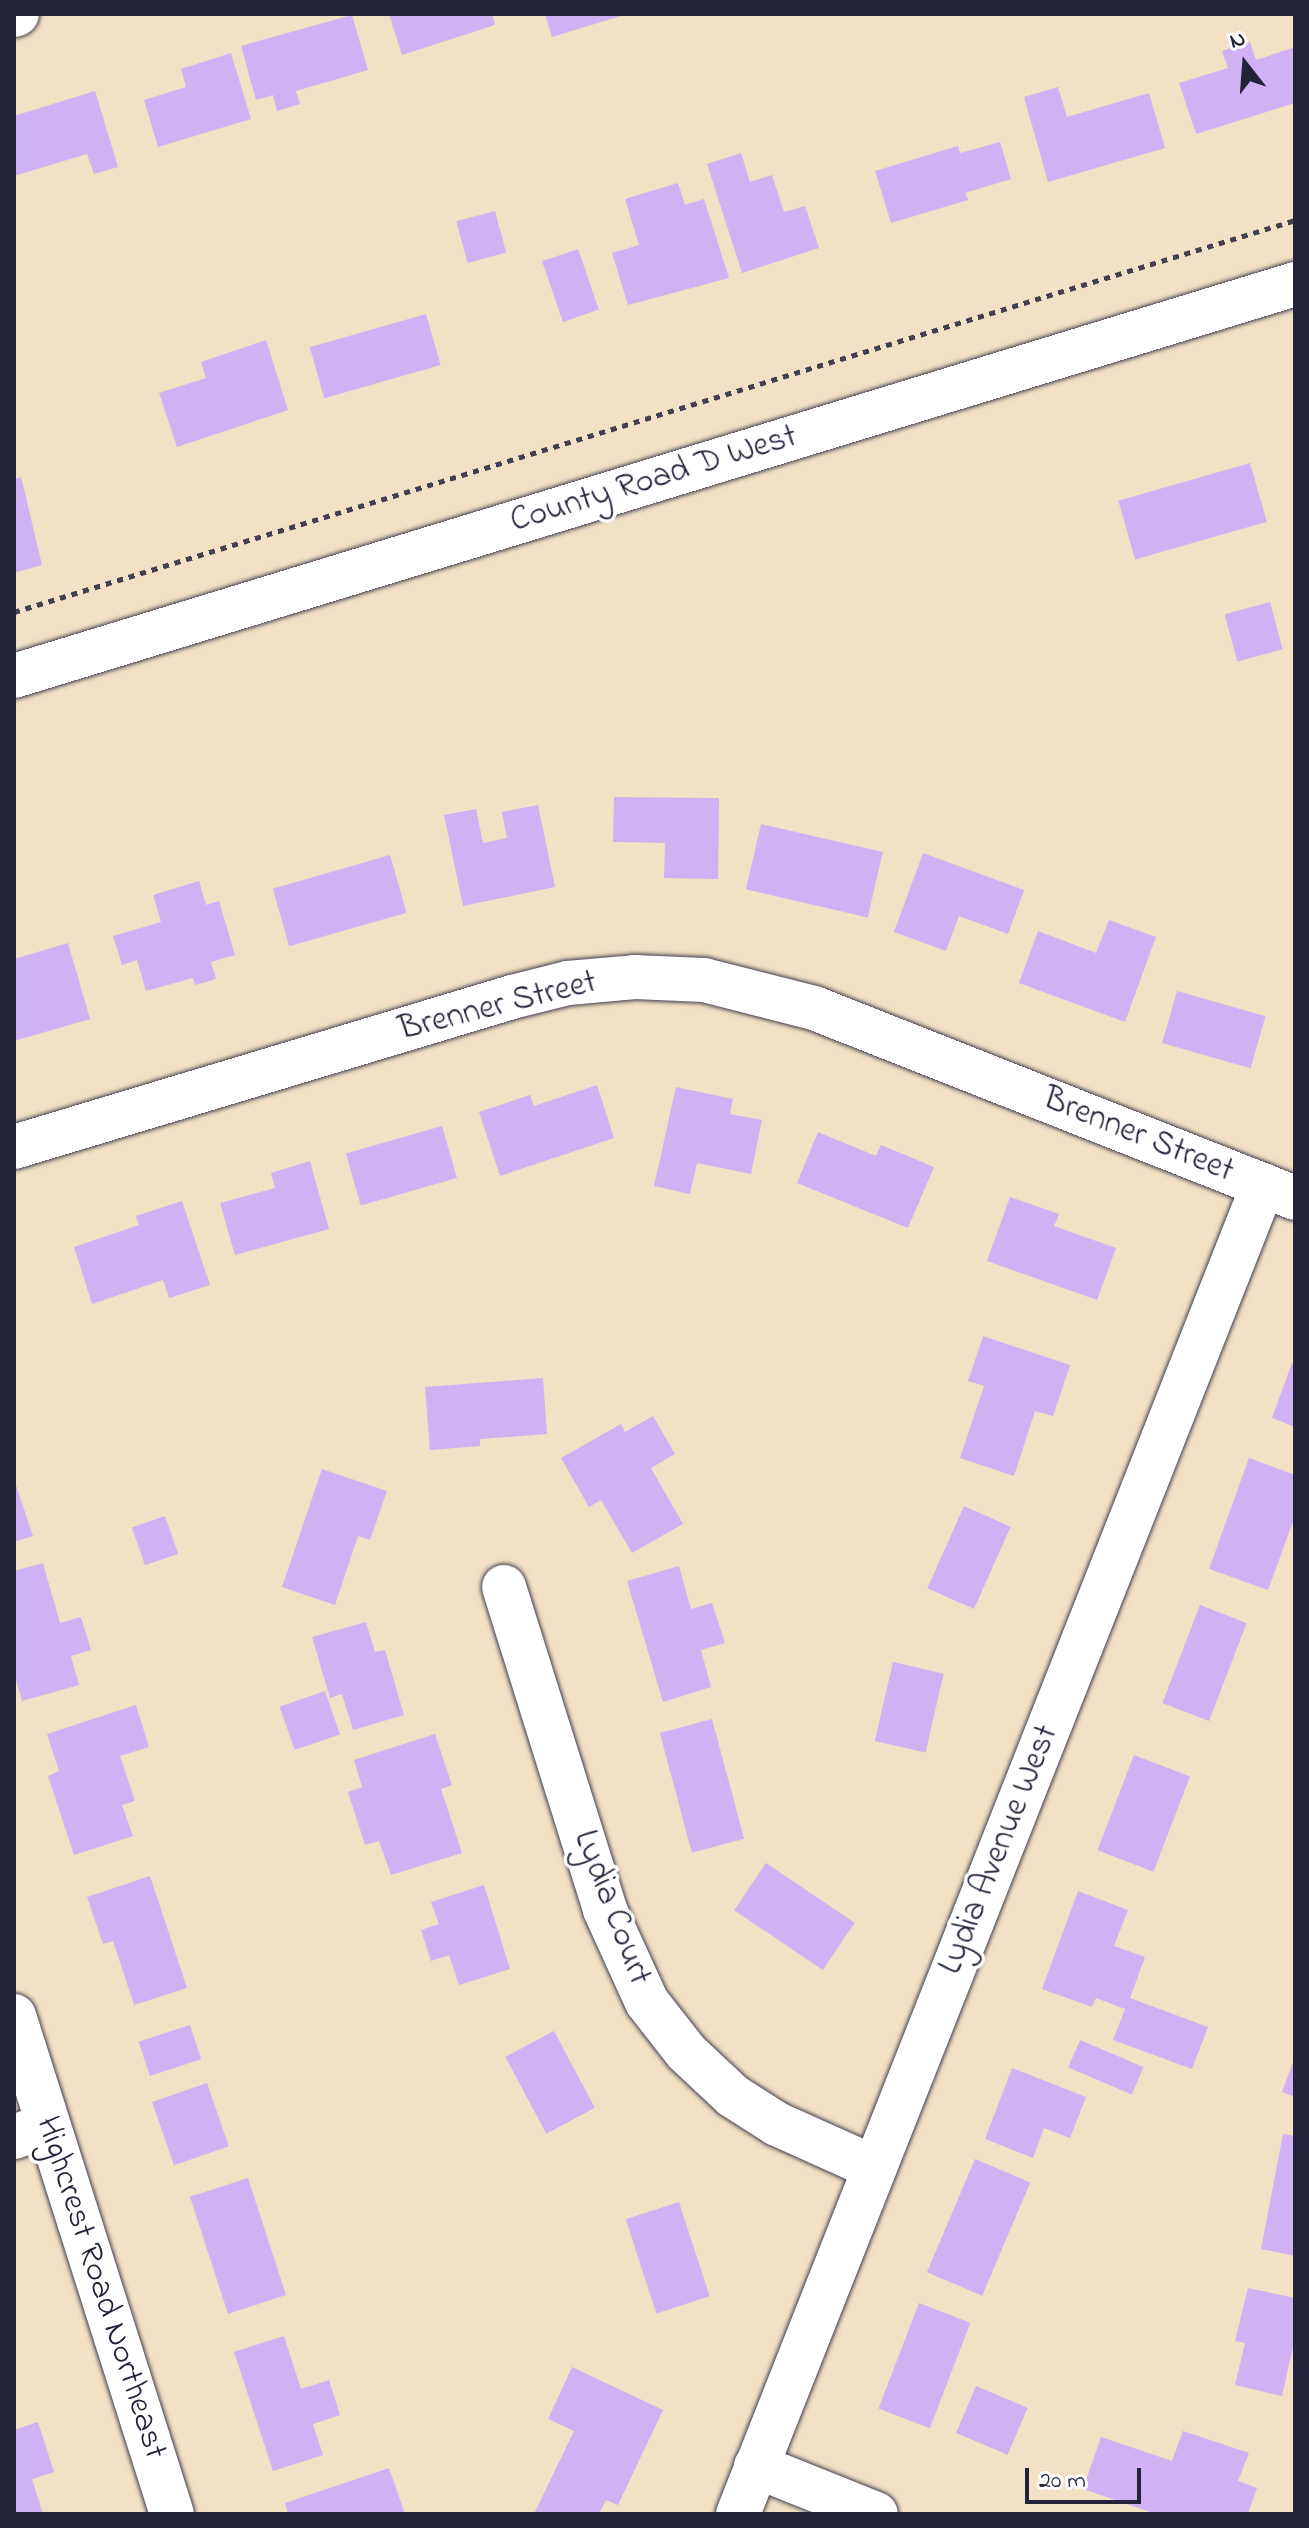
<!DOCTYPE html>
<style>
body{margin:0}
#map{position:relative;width:1309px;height:2528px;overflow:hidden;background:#f2e1c4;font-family:"Indie Flower",sans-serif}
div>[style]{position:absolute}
.building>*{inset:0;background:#d0b1f3;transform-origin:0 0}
.path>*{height:5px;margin-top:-2.5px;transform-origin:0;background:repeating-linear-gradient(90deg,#413f50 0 6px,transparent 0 12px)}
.roads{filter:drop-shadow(0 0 2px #413f50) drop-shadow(0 0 2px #413f50)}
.minor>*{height:44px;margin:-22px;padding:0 22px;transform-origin:22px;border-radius:22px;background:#fff}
.tertiary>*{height:44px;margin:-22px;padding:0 22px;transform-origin:22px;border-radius:22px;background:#fff}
.secondary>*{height:44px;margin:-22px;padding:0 22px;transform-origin:22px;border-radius:22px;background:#fff}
span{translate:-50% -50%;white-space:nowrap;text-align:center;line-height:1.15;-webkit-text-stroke:7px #fff;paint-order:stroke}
.street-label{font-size:34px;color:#22223b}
.frame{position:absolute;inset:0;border:16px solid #22223b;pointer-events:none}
.north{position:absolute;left:1205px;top:24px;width:80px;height:80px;-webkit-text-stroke:6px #fff;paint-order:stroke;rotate:343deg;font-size:22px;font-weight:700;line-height:32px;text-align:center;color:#22223b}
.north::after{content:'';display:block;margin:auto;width:28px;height:36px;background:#22223b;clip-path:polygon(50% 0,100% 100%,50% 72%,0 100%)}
.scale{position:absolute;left:1025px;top:2468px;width:116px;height:36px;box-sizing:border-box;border:4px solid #22223b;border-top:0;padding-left:10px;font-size:24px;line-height:28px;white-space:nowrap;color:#22223b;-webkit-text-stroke:6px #fff;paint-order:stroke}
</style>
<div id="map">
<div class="building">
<div style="clip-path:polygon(389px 14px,492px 14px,495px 25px,402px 55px)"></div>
<div style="clip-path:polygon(545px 14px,624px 14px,624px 15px,552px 37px)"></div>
<div style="clip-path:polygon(352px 15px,368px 70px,296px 91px,300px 104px,277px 111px,273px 95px,256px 100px,241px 46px)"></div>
<div style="clip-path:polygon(1250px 42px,1256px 60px,1295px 47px,1295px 103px,1196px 134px,1179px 83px,1228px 68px,1222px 51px)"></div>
<div style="clip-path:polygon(231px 53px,251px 119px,158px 147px,144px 100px,186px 87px,181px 69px)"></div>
<div style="clip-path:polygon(1058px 87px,1067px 117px,1149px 93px,1165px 148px,1048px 182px,1024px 97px)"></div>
<div style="clip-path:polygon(95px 91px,118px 167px,94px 174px,87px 154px,14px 176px,14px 116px)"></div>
<div style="clip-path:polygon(1000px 142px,1011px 179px,965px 193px,968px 200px,891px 223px,875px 171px,958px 146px,960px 153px)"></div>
<div style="clip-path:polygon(741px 153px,750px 182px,772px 175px,784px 212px,805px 206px,819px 248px,742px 273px,707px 164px)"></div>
<div style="clip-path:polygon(678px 183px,685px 205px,704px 199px,729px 278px,628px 305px,612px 253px,639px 245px,625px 199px)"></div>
<div style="left:495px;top:211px;width:43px;height:40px;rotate:75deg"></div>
<div style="left:578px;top:249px;width:64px;height:38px;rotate:71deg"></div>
<div style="left:426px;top:314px;width:53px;height:121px;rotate:74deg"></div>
<div style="clip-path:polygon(266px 340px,288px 410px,177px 447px,159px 393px,206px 378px,201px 362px)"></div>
<div style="left:1250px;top:463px;width:61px;height:137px;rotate:74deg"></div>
<div style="clip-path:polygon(21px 477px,42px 565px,14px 573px,14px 479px)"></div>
<div style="left:1270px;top:602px;width:49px;height:47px;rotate:75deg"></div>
<div style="clip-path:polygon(614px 797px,719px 798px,718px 879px,664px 878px,665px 843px,613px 842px)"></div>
<div style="clip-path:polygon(538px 805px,555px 887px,463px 906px,444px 815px,476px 809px,483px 843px,507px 838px,502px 812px)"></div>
<div style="left:761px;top:824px;width:125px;height:67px;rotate:13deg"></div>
<div style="clip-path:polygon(923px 853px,1024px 890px,1008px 934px,959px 916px,946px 951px,894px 932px)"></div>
<div style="left:390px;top:855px;width:60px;height:122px;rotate:74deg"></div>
<div style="clip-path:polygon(199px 881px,206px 905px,219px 901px,235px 955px,211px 962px,216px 979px,195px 985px,193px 978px,146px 991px,137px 960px,122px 965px,113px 936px,161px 922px,153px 895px)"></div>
<div style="clip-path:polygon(1109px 920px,1156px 937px,1125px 1022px,1019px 983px,1038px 931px,1096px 953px)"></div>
<div style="clip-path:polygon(68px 943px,90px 1019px,14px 1041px,14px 959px)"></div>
<div style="left:1177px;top:991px;width:92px;height:54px;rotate:16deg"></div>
<div style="clip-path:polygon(597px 1085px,614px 1138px,500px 1176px,479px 1112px,530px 1095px,534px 1106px)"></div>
<div style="clip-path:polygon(676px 1087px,733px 1099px,730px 1114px,762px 1120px,751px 1174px,697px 1163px,690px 1194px,654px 1186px)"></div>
<div style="left:442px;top:1126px;width:54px;height:100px;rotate:74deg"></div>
<div style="clip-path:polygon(818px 1132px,876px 1156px,881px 1145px,934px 1167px,908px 1228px,797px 1183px)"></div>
<div style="clip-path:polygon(310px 1161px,329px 1229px,235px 1255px,220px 1203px,275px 1188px,271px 1173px)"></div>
<div style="clip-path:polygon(1010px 1197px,1059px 1214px,1054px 1226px,1116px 1248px,1097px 1300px,987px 1261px)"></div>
<div style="clip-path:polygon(182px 1201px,210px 1285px,169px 1298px,163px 1280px,92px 1304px,74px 1247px,139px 1225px,136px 1216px)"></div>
<div style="clip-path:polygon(983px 1336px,1070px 1365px,1053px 1416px,1035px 1411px,1014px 1476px,960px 1458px,984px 1386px,968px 1381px)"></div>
<div style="clip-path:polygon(1292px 1363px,1295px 1364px,1295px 1427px,1272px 1418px)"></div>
<div style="clip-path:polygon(543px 1378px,547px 1434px,480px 1439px,480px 1446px,430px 1450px,425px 1387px)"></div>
<div style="clip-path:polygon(653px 1416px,675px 1454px,651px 1468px,683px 1524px,632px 1553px,601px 1500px,589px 1507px,561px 1458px,621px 1424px,625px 1432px)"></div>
<div style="clip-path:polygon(1249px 1458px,1295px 1475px,1295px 1516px,1268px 1590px,1209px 1569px)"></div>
<div style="clip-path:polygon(322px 1469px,387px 1491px,370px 1540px,358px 1536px,335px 1605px,282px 1587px)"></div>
<div style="clip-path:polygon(14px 1479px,33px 1536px,14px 1542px)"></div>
<div style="left:964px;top:1506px;width:51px;height:90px;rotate:24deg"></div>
<div style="left:165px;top:1516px;width:40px;height:35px;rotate:71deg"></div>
<div style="clip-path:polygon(43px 1563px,60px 1623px,81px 1617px,91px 1650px,71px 1656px,79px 1685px,22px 1701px,14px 1672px,14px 1571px)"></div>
<div style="clip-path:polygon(679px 1566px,691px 1609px,712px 1603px,725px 1643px,701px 1650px,711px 1687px,663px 1702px,627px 1581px)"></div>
<div style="left:1200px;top:1605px;width:50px;height:105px;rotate:21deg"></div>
<div style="clip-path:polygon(366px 1622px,375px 1652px,385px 1650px,404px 1715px,353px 1730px,342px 1694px,330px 1698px,312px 1637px)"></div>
<div style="left:893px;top:1662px;width:52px;height:81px;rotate:13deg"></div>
<div style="left:325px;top:1691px;width:46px;height:48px;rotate:71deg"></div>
<div style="clip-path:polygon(136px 1705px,149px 1747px,120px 1756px,135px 1801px,122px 1805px,133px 1836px,74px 1855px,48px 1776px,59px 1771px,47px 1734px)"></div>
<div style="left:712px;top:1719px;width:124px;height:54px;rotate:75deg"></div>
<div style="clip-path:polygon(435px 1734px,452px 1785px,441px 1789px,462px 1853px,391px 1875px,379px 1841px,365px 1845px,348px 1792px,362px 1787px,354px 1760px)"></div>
<div style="left:1134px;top:1755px;width:60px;height:102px;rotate:21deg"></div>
<div style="left:766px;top:1863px;width:107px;height:57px;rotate:34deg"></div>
<div style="clip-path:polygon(150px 1876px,187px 1988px,134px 2005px,113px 1941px,103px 1944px,87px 1897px)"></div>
<div style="clip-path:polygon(484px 1885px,510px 1969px,459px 1985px,449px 1955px,431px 1961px,421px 1930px,439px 1924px,431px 1902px)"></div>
<div style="clip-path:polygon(1078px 1891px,1128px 1910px,1114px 1946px,1145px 1957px,1130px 1998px,1208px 2027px,1192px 2069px,1113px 2040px,1125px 2009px,1096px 1998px,1092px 2007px,1042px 1989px)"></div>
<div style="left:190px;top:2025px;width:36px;height:54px;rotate:72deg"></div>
<div style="left:554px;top:2031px;width:87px;height:55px;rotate:62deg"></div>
<div style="left:1080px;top:2040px;width:69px;height:30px;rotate:23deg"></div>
<div style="clip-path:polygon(1295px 2057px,1295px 2097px,1282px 2092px)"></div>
<div style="clip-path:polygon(1012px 2068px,1086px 2097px,1070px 2138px,1044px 2128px,1033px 2158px,985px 2139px)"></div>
<div style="left:207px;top:2083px;width:67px;height:58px;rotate:71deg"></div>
<div style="clip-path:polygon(1283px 2134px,1295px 2136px,1295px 2256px,1261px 2249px)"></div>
<div style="left:975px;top:2159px;width:60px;height:123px;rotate:23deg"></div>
<div style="left:248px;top:2178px;width:123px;height:61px;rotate:72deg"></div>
<div style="left:679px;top:2202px;width:99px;height:56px;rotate:72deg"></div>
<div style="clip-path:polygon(1248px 2288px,1295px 2298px,1295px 2338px,1282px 2396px,1235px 2385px,1245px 2343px,1235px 2341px)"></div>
<div style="left:919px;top:2303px;width:55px;height:113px;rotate:21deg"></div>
<div style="clip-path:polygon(284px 2336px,301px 2389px,329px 2380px,340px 2415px,313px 2424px,323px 2455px,273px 2471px,234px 2352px)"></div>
<div style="clip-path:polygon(572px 2367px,663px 2410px,618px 2505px,606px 2500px,599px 2514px,534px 2514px,574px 2431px,548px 2419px)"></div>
<div style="left:976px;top:2386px;width:56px;height:51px;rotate:23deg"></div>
<div style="clip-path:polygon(38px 2422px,54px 2472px,32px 2479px,43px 2514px,14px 2514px,14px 2430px)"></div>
<div style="clip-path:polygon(1183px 2431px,1249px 2453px,1238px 2481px,1257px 2488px,1248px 2514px,1156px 2514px,1083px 2489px,1101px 2437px,1172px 2461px)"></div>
<div style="clip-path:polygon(389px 2468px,405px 2514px,288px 2514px,285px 2503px)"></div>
</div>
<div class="path">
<div style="left:14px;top:612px;width:1340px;rotate:-17.01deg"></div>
</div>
<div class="roads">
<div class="minor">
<div style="left:14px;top:15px;width:3px;rotate:-18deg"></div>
<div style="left:14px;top:1147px;width:520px;rotate:-16.76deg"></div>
<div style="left:512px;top:997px;width:58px;rotate:-14deg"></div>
<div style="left:568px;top:983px;width:67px;rotate:-5.1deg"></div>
<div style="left:635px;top:977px;width:69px;rotate:2.5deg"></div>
<div style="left:704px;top:980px;width:114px;rotate:14.3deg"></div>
<div style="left:814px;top:1008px;width:517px;rotate:21.55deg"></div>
<div style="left:504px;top:1587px;width:338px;rotate:72.6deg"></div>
<div style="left:605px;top:1910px;width:101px;rotate:65.5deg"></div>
<div style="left:647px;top:2002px;width:63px;rotate:52deg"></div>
<div style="left:686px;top:2052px;width:64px;rotate:43.1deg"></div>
<div style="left:733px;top:2096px;width:52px;rotate:32.5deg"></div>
<div style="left:777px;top:2124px;width:107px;rotate:24.2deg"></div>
<div style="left:14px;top:2137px;width:35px;rotate:-20deg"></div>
<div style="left:756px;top:2466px;width:129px;rotate:21.8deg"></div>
<div style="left:738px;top:2514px;width:1429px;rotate:-68.44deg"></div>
</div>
<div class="tertiary">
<div style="left:14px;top:2016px;width:522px;rotate:72.4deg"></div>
</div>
<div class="secondary">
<div style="left:14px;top:676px;width:1340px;rotate:-17.01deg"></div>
</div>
</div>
<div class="street-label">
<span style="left:654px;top:480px;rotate:-17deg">County Road D West</span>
<span style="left:498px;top:1007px;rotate:-14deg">Brenner Street</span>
<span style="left:1138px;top:1136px;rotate:22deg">Brenner Street</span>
<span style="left:1000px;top:1850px;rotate:-68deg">Lydia Avenue West</span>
<span style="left:611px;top:1908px;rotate:69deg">Lydia Court</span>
<span style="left:100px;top:2288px;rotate:72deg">Highcrest Road Northeast</span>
</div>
<div class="frame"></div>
<div class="north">N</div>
<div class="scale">20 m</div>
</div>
